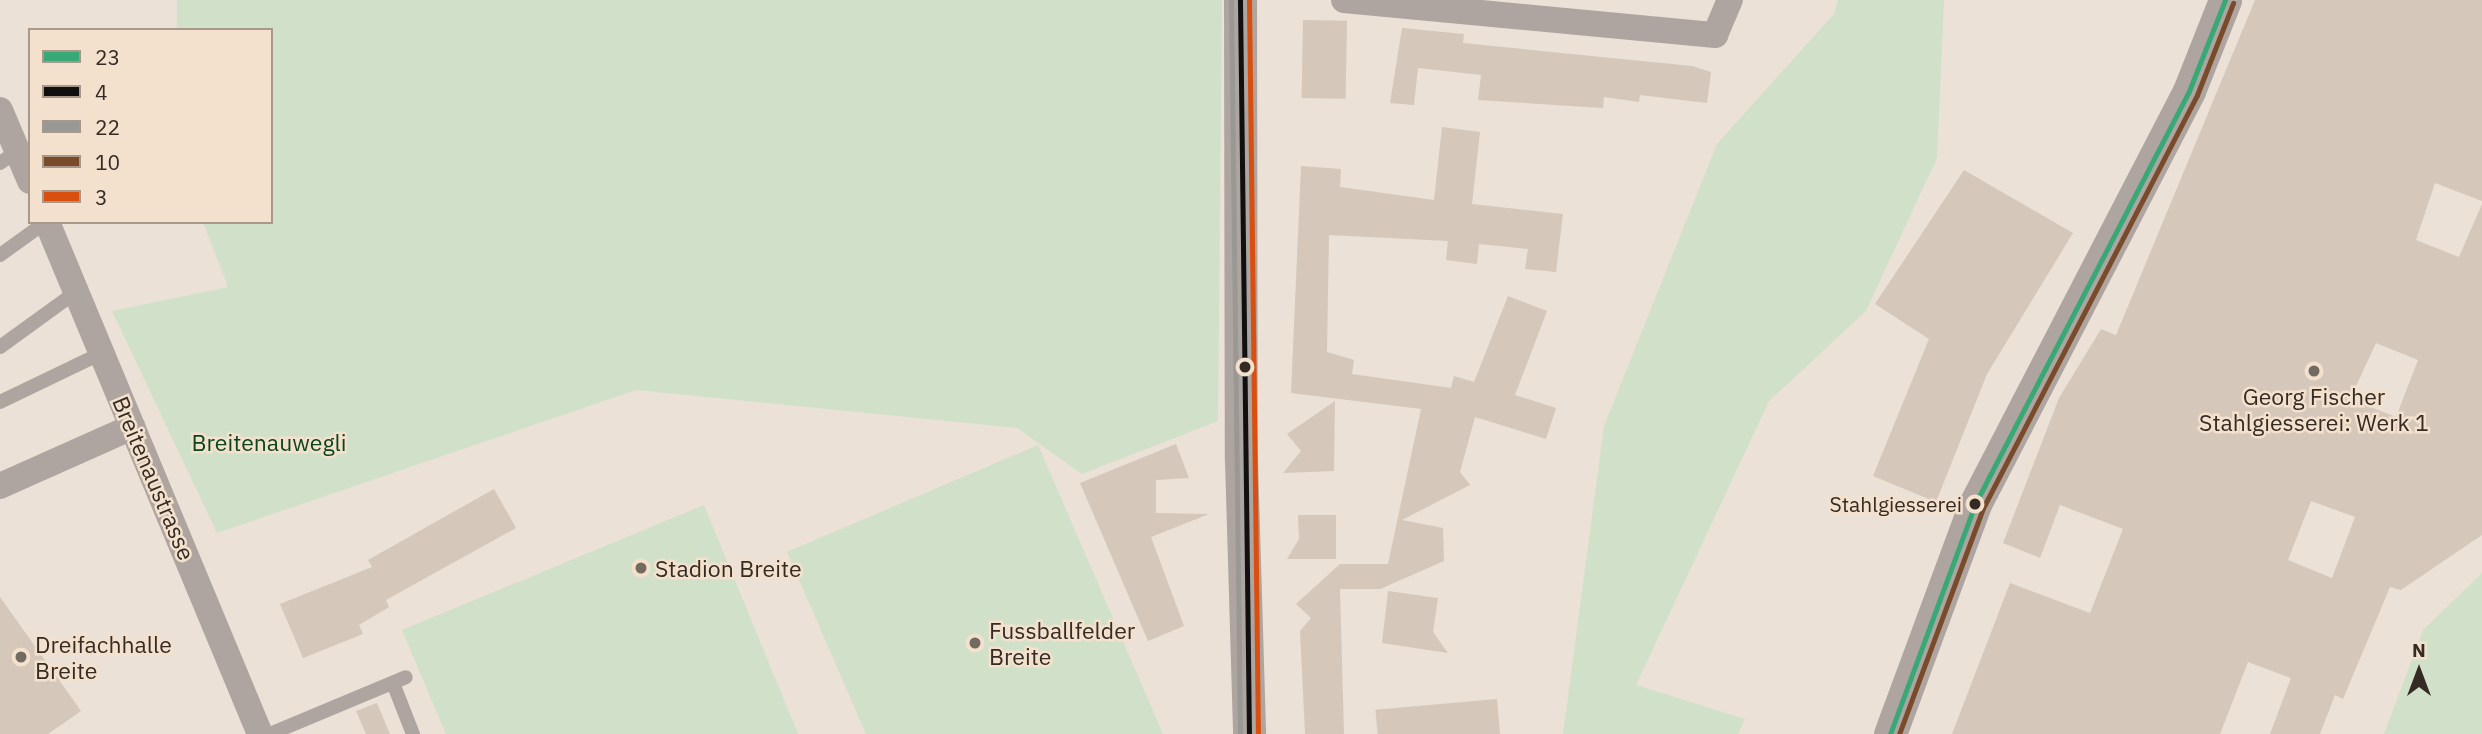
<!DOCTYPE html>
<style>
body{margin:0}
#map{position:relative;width:2482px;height:734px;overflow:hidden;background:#ebe1d6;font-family:"IBM Plex Sans",sans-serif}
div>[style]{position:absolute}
.green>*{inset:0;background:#d1e0c9}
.building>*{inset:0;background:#d5c7ba;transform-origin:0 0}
.service>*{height:14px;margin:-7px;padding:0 7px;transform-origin:7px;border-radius:7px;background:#afa5a0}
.minor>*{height:26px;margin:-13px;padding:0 13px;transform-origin:13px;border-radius:13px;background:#afa5a0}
.tertiary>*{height:33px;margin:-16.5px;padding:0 16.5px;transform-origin:16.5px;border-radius:16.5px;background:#afa5a0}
.bus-1>*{height:5px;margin:-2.5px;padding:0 2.5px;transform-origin:2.5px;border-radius:2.5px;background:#38a976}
.bus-2>*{height:5px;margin:-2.5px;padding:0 2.5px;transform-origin:2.5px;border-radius:2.5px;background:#101010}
.bus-3>*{height:5px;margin:-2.5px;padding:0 2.5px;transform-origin:2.5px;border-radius:2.5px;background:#9a9895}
.bus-4>*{height:5px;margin:-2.5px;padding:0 2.5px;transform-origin:2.5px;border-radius:2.5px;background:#7a4b2a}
.bus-5>*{height:5px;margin:-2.5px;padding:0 2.5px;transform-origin:2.5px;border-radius:2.5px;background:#d94f10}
.dots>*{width:19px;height:19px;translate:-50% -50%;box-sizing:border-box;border:4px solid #f4e1cd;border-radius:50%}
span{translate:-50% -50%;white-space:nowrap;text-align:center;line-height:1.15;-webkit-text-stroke:5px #f4e1cd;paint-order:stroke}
.bus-label{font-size:21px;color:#332b24}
.right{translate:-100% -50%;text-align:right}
.poi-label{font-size:23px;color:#332b24}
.left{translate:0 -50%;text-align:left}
.park-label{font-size:23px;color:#09461b}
.street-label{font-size:23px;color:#332b24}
.legend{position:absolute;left:28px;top:28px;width:245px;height:196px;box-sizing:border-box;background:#f4e1cd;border:2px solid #a79889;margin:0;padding:9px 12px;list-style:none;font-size:21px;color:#332b24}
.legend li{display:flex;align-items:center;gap:14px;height:35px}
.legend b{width:35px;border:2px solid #a79889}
.north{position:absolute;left:2384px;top:636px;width:70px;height:70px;-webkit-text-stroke:5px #f4e1cd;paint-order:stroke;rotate:0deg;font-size:19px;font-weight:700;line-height:28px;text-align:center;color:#332b24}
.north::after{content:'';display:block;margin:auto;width:24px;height:32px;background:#332b24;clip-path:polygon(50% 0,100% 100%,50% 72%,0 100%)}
</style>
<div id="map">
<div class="green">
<div style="clip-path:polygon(177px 0,1222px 0,1218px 421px,1082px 474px,1017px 428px,636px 390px,217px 533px,112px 311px,228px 287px,203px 222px,271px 222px,271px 30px,177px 30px)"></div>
<div style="clip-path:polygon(1838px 0,1944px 0,1937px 158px,1866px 311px,1769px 401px,1636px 685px,1745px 719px,1738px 734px,1563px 734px,1604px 426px,1717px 144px,1834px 14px)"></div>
<div style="clip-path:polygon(1038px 445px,1163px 734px,866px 734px,787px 552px)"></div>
<div style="clip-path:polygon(704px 505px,798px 734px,446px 734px,402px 630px)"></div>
<div style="clip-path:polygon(2482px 573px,2482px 734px,2384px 734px,2423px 630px)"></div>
</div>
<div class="building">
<div style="clip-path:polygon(evenodd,2255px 0,2482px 0,2482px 201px,2435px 183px,2416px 240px,2459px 257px,2482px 204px,2482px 535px,2401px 590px,2390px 587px,2343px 699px,2335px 695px,2320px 734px,2270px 734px,2291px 678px,2248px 662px,2220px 734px,1952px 734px,2010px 583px,2090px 613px,2123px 529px,2060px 505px,2040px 558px,2003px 543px,2059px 398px,2101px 329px,2116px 335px,2255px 0,2376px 343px,2418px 360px,2396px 417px,2350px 399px,2376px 343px,2255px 0,2311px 501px,2355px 517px,2332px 578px,2288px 560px,2311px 501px)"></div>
<div style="left:1303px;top:20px;width:44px;height:78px;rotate:1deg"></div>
<div style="clip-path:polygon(1402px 28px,1464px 34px,1463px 43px,1692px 66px,1711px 72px,1707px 103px,1640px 95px,1639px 102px,1604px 97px,1603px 108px,1478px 100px,1481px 75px,1418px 68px,1414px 105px,1390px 103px)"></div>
<div style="clip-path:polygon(1442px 127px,1480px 132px,1472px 204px,1563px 214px,1556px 272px,1525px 269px,1528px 249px,1479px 244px,1477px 264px,1446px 260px,1448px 241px,1329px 235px,1327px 352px,1354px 360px,1352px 374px,1451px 388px,1454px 376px,1474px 382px,1508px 296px,1547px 311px,1515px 395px,1556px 408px,1546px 439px,1475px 417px,1460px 472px,1470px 485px,1402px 520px,1443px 528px,1444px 561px,1380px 589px,1340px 589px,1344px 734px,1305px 734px,1300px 631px,1311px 618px,1296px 604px,1340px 564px,1388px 564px,1421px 409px,1291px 393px,1301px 166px,1341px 169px,1340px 187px,1434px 200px)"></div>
<div style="clip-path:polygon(1964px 170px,2073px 233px,1987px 374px,1936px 502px,1873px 476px,1929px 339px,1875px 304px)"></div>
<div style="clip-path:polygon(1335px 401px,1334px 471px,1283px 473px,1301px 451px,1287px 434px)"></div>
<div style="clip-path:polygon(1176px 444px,1189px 478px,1156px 480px,1156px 513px,1209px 514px,1151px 537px,1184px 626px,1148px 641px,1080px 483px)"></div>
<div style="clip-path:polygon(494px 489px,516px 528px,386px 600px,389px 607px,359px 625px,363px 634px,303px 658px,280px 604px,372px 567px,368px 560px)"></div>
<div style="clip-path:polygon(1298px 515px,1336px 515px,1336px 559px,1287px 559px,1299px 539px)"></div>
<div style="clip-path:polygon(1388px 591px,1438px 598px,1433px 632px,1448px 653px,1382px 643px)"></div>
<div style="clip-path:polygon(0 597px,81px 711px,48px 734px,0 734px)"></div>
<div style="left:1497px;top:699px;width:35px;height:122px;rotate:85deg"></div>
<div style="clip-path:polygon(377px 703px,390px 734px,366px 734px,356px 711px)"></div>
</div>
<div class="service">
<div style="left:0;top:163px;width:22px;rotate:-34deg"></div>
<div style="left:0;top:255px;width:57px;rotate:-35.7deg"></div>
<div style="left:0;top:347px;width:94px;rotate:-35.9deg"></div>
<div style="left:0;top:402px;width:113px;rotate:-25.7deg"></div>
<div style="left:393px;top:683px;width:55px;rotate:68.6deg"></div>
<div style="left:270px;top:734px;width:147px;rotate:-22.7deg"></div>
</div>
<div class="minor">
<div style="left:1344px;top:0;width:373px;rotate:5.4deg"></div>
<div style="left:1715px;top:35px;width:38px;rotate:-67deg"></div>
<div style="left:0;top:110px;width:77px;rotate:67.1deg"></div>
<div style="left:47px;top:222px;width:555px;rotate:67.41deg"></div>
<div style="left:0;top:486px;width:145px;rotate:-24.1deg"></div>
</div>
<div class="tertiary">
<div style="left:1240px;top:0;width:460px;rotate:89.9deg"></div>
<div style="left:1241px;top:460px;width:274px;rotate:88.3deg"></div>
<div style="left:1890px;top:734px;width:245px;rotate:-69.7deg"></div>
<div style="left:1975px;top:504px;width:465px;rotate:-62.6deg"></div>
<div style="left:2189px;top:91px;width:98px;rotate:-68.4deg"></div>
</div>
<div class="bus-1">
<div style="left:1890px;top:734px;width:245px;rotate:-69.7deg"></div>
<div style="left:1975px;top:504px;width:465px;rotate:-62.6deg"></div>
<div style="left:2189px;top:91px;width:98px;rotate:-68.4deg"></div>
</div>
<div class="bus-2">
<div style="left:1240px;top:0;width:734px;rotate:89.3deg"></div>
</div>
<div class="bus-3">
<div style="left:1231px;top:0;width:734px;rotate:89.3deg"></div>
</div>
<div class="bus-4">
<div style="left:1899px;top:734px;width:241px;rotate:-69.6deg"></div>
<div style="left:1983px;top:508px;width:465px;rotate:-62.6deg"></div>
<div style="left:2197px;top:95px;width:99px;rotate:-68.6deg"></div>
</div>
<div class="bus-5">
<div style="left:1249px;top:0;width:734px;rotate:89.3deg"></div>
</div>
<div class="dots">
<div style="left:1245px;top:367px;background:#332b24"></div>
<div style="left:2314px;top:371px;background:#736b62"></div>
<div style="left:1975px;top:504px;background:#332b24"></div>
<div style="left:641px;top:568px;background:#736b62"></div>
<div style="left:975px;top:643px;background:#736b62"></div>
<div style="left:21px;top:657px;background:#736b62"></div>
</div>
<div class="bus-label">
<span class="right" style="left:1962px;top:504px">Stahlgiesserei</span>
</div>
<div class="poi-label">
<span style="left:2314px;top:409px">Georg Fischer<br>Stahlgiesserei: Werk 1</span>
<span class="left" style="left:655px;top:568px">Stadion Breite</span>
<span class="left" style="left:989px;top:643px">Fussballfelder<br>Breite</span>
<span class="left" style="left:35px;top:657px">Dreifachhalle<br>Breite</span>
</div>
<div class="park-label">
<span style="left:269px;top:442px">Breitenauwegli</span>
</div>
<div class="street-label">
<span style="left:154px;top:478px;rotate:67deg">Breitenaustrasse</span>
</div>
<ul class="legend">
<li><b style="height:9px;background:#38a976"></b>23</li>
<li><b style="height:9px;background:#101010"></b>4</li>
<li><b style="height:9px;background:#9a9895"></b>22</li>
<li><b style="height:9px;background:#7a4b2a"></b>10</li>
<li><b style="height:9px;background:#d94f10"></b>3</li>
</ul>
<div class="north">N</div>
</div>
